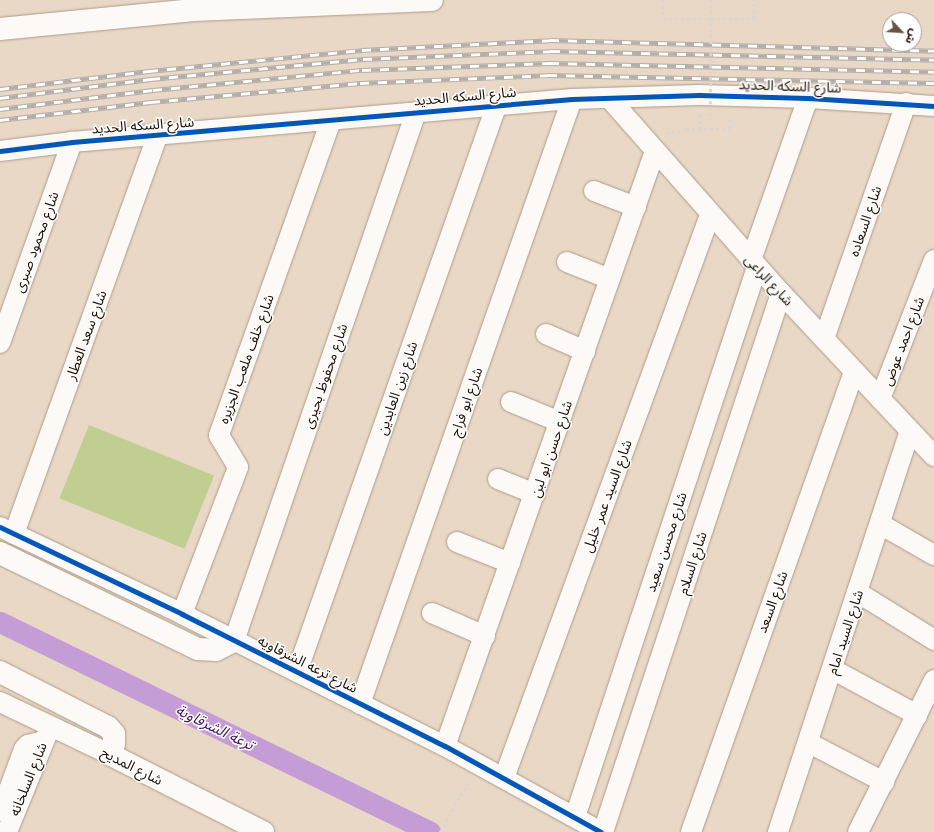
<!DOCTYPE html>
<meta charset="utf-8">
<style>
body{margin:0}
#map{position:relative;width:934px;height:832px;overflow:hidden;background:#ead8c6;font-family:Quicksand,"Noto Sans Arabic",sans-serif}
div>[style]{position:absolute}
.green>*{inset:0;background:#c1ce92;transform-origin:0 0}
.canal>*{height:21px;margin:-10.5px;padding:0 10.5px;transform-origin:10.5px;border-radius:10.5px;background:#c49dd6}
.path>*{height:2.5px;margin-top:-1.25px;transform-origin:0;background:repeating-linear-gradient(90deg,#dcd6d0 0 3px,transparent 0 6px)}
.roads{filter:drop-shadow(0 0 1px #ac9b88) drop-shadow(0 0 1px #ac9b88)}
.minor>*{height:20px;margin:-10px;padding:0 10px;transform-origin:10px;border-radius:10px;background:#fcf9f6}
.major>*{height:22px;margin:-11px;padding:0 11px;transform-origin:11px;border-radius:11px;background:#fcf9f6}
.highway>*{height:22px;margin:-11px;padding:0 11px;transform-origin:11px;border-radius:11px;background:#fcf9f6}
.rail>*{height:4.5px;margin-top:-2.25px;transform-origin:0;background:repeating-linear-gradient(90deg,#fff 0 9px,#b4aeaa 0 18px);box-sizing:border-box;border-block:1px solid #b4aeaa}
.path-bridge>*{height:2.5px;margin-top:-1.25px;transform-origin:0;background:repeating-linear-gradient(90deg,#dcd6d0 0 3px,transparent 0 6px)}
.cycleway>*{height:5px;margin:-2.5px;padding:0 2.5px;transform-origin:2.5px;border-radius:2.5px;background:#0057b8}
span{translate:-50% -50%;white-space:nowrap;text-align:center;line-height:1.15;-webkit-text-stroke:3px #fff;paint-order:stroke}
.street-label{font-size:14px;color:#1e0c00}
.water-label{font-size:15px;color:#431363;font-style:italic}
.north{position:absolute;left:882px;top:12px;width:40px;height:40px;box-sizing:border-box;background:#fff;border:1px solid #a59e99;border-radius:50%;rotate:115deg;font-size:11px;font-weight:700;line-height:16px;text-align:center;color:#1e0c00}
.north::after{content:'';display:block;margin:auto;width:14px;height:18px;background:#655345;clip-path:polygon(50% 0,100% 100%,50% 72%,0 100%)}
</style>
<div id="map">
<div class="green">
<div style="left:89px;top:425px;width:135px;height:79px;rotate:22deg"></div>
</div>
<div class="canal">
<div style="left:0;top:622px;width:479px;rotate:26deg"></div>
</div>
<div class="path">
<div style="left:663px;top:0;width:19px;rotate:90deg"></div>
<div style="left:663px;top:19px;width:90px"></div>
<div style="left:753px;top:19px;width:19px;rotate:-87deg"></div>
<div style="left:700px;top:115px;width:13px;rotate:90deg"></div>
<div style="left:666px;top:133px;width:20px;rotate:-11deg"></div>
<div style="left:686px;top:129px;width:44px;rotate:-1.3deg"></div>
<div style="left:730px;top:128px;width:12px;rotate:-99deg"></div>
<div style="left:440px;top:832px;width:57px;rotate:-60.8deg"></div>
</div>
<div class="roads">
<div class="minor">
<div style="left:610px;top:99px;width:259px;rotate:48.6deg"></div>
<div style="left:781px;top:293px;width:224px;rotate:46.8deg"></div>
<div style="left:0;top:151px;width:73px;rotate:-7.1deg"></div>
<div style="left:72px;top:142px;width:502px;rotate:-4.92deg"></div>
<div style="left:572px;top:99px;width:127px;rotate:-1.8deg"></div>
<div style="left:699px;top:95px;width:109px;rotate:1.6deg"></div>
<div style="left:808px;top:98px;width:126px;rotate:3.6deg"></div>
<div style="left:594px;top:191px;width:45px;rotate:20.9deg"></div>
<div style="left:751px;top:260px;width:172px;rotate:-70.6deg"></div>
<div style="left:567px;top:262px;width:46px;rotate:21.6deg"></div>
<div style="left:546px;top:334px;width:43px;rotate:23.6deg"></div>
<div style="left:824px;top:339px;width:250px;rotate:-70.8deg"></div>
<div style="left:0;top:343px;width:214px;rotate:-70.3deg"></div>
<div style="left:880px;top:399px;width:149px;rotate:-68.8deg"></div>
<div style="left:511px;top:402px;width:53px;rotate:22.2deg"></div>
<div style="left:498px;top:479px;width:40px;rotate:22deg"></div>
<div style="left:880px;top:524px;width:62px;rotate:29.9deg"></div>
<div style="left:0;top:527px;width:202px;rotate:25.5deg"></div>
<div style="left:182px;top:614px;width:294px;rotate:26.7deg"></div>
<div style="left:445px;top:746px;width:178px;rotate:28.9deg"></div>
<div style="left:14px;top:534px;width:423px;rotate:-70.2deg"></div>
<div style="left:457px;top:542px;width:57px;rotate:21.6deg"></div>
<div style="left:857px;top:592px;width:91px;rotate:31.9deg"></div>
<div style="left:432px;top:613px;width:58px;rotate:23.5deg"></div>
<div style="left:182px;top:614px;width:157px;rotate:-69.1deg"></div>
<div style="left:238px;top:467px;width:37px;rotate:-121deg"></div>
<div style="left:219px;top:435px;width:333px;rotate:-70.4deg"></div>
<div style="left:234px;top:641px;width:559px;rotate:-71.01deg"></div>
<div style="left:832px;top:669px;width:97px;rotate:28.4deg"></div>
<div style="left:297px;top:672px;width:602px;rotate:-70.6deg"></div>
<div style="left:0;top:702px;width:121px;rotate:25.5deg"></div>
<div style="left:360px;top:704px;width:641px;rotate:-70.69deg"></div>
<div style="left:809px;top:743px;width:85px;rotate:27.5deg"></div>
<div style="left:445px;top:746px;width:631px;rotate:-70.56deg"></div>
<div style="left:504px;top:778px;width:600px;rotate:-69.9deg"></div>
<div style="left:1px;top:811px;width:66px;rotate:-69.6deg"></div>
<div style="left:24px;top:749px;width:6px;rotate:-45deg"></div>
<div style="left:28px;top:745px;width:16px;rotate:-14deg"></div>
<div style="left:575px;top:817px;width:579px;rotate:-71.69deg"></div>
<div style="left:7px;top:832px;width:113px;rotate:-67.7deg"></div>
<div style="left:603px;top:832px;width:568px;rotate:-71.72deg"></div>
<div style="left:691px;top:832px;width:489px;rotate:-70.5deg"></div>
<div style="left:778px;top:832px;width:422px;rotate:-71.8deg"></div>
<div style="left:858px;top:832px;width:170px;rotate:-63.4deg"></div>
</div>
<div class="major">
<div style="left:109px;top:754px;width:173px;rotate:26.9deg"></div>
</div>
<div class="highway">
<div style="left:0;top:29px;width:195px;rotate:-5.6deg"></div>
<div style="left:194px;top:10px;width:238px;rotate:-2.4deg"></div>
<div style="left:0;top:553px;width:220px;rotate:25.9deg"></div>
<div style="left:198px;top:649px;width:18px;rotate:3deg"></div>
<div style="left:216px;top:650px;width:20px;rotate:-27deg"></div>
<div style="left:0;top:672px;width:121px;rotate:27deg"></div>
<div style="left:108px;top:727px;width:9px;rotate:49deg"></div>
<div style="left:114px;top:734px;width:10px;rotate:90deg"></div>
<div style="left:114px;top:744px;width:11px;rotate:117deg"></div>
</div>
</div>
<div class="rail">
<div style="left:0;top:89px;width:150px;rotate:-6.9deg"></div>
<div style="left:149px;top:71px;width:214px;rotate:-5.6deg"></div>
<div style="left:362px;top:50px;width:188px;rotate:-3deg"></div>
<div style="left:550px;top:40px;width:384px;rotate:1.6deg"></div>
<div style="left:0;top:98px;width:152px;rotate:-7.2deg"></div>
<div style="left:151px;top:79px;width:213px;rotate:-5.4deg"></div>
<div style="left:363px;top:59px;width:188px;rotate:-2.4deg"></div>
<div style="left:551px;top:51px;width:383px;rotate:1.3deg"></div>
<div style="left:0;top:109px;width:154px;rotate:-7.1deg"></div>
<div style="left:153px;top:90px;width:210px;rotate:-5.5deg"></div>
<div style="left:362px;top:70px;width:188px;rotate:-2.1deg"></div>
<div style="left:550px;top:63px;width:384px;rotate:1.3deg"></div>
<div style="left:0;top:120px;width:152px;rotate:-6.8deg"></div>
<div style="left:151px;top:102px;width:210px;rotate:-5.2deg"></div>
<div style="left:360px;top:83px;width:188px;rotate:-2.4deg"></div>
<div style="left:548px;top:75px;width:386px;rotate:1.2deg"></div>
</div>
<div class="path-bridge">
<div style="left:710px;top:116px;width:116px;rotate:-89.5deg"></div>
</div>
<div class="cycleway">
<div style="left:0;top:151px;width:73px;rotate:-7.1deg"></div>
<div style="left:72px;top:142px;width:502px;rotate:-4.92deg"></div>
<div style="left:572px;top:99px;width:127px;rotate:-1.8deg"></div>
<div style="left:699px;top:95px;width:109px;rotate:1.6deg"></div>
<div style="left:808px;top:98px;width:126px;rotate:3.6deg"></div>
<div style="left:0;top:527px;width:202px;rotate:25.5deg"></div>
<div style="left:182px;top:614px;width:294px;rotate:26.7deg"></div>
<div style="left:445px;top:746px;width:178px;rotate:28.9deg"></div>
</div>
<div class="street-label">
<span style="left:790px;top:86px;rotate:2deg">شارع السكه الحديد</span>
<span style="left:465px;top:96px;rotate:-5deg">شارع السكه الحديد</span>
<span style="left:143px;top:125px;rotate:-4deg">شارع السكه الحديد</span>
<span style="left:865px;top:221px;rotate:-71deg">شارع السعاده</span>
<span style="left:36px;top:242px;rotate:-70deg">شارع محمود صبرى</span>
<span style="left:769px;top:280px;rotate:47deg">شارع الراعى</span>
<span style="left:86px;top:335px;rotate:-70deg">شارع سعد العطار</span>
<span style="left:903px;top:341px;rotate:-69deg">شارع احمد عوض</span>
<span style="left:246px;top:359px;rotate:-70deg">شارع خلف ملعب الجزيره</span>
<span style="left:325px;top:376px;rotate:-71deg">شارع محفوظ بحيرى</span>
<span style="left:397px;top:388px;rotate:-71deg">شارع زين العابدين</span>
<span style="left:466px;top:402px;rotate:-71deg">شارع ابو فراج</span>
<span style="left:551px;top:449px;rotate:-71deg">شارع حسن ابو لبن</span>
<span style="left:607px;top:496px;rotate:-70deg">شارع السيد عمر خليل</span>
<span style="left:666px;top:542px;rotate:-72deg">شارع محسن سعيد</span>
<span style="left:692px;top:563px;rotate:-72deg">شارع السلام</span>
<span style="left:772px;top:602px;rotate:-70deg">شارع السعد</span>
<span style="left:845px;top:632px;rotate:-72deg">شارع السيد امام</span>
<span style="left:308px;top:664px;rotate:27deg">شارع ترعه الشرقاويه</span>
<span style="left:132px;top:766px;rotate:27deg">شارع المديح</span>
<span style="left:28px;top:779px;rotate:-68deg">شارع السلخانه</span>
</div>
<div class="water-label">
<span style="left:215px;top:727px;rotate:26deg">ترعة الشرقاوية</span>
</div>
<div class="north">ش</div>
</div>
